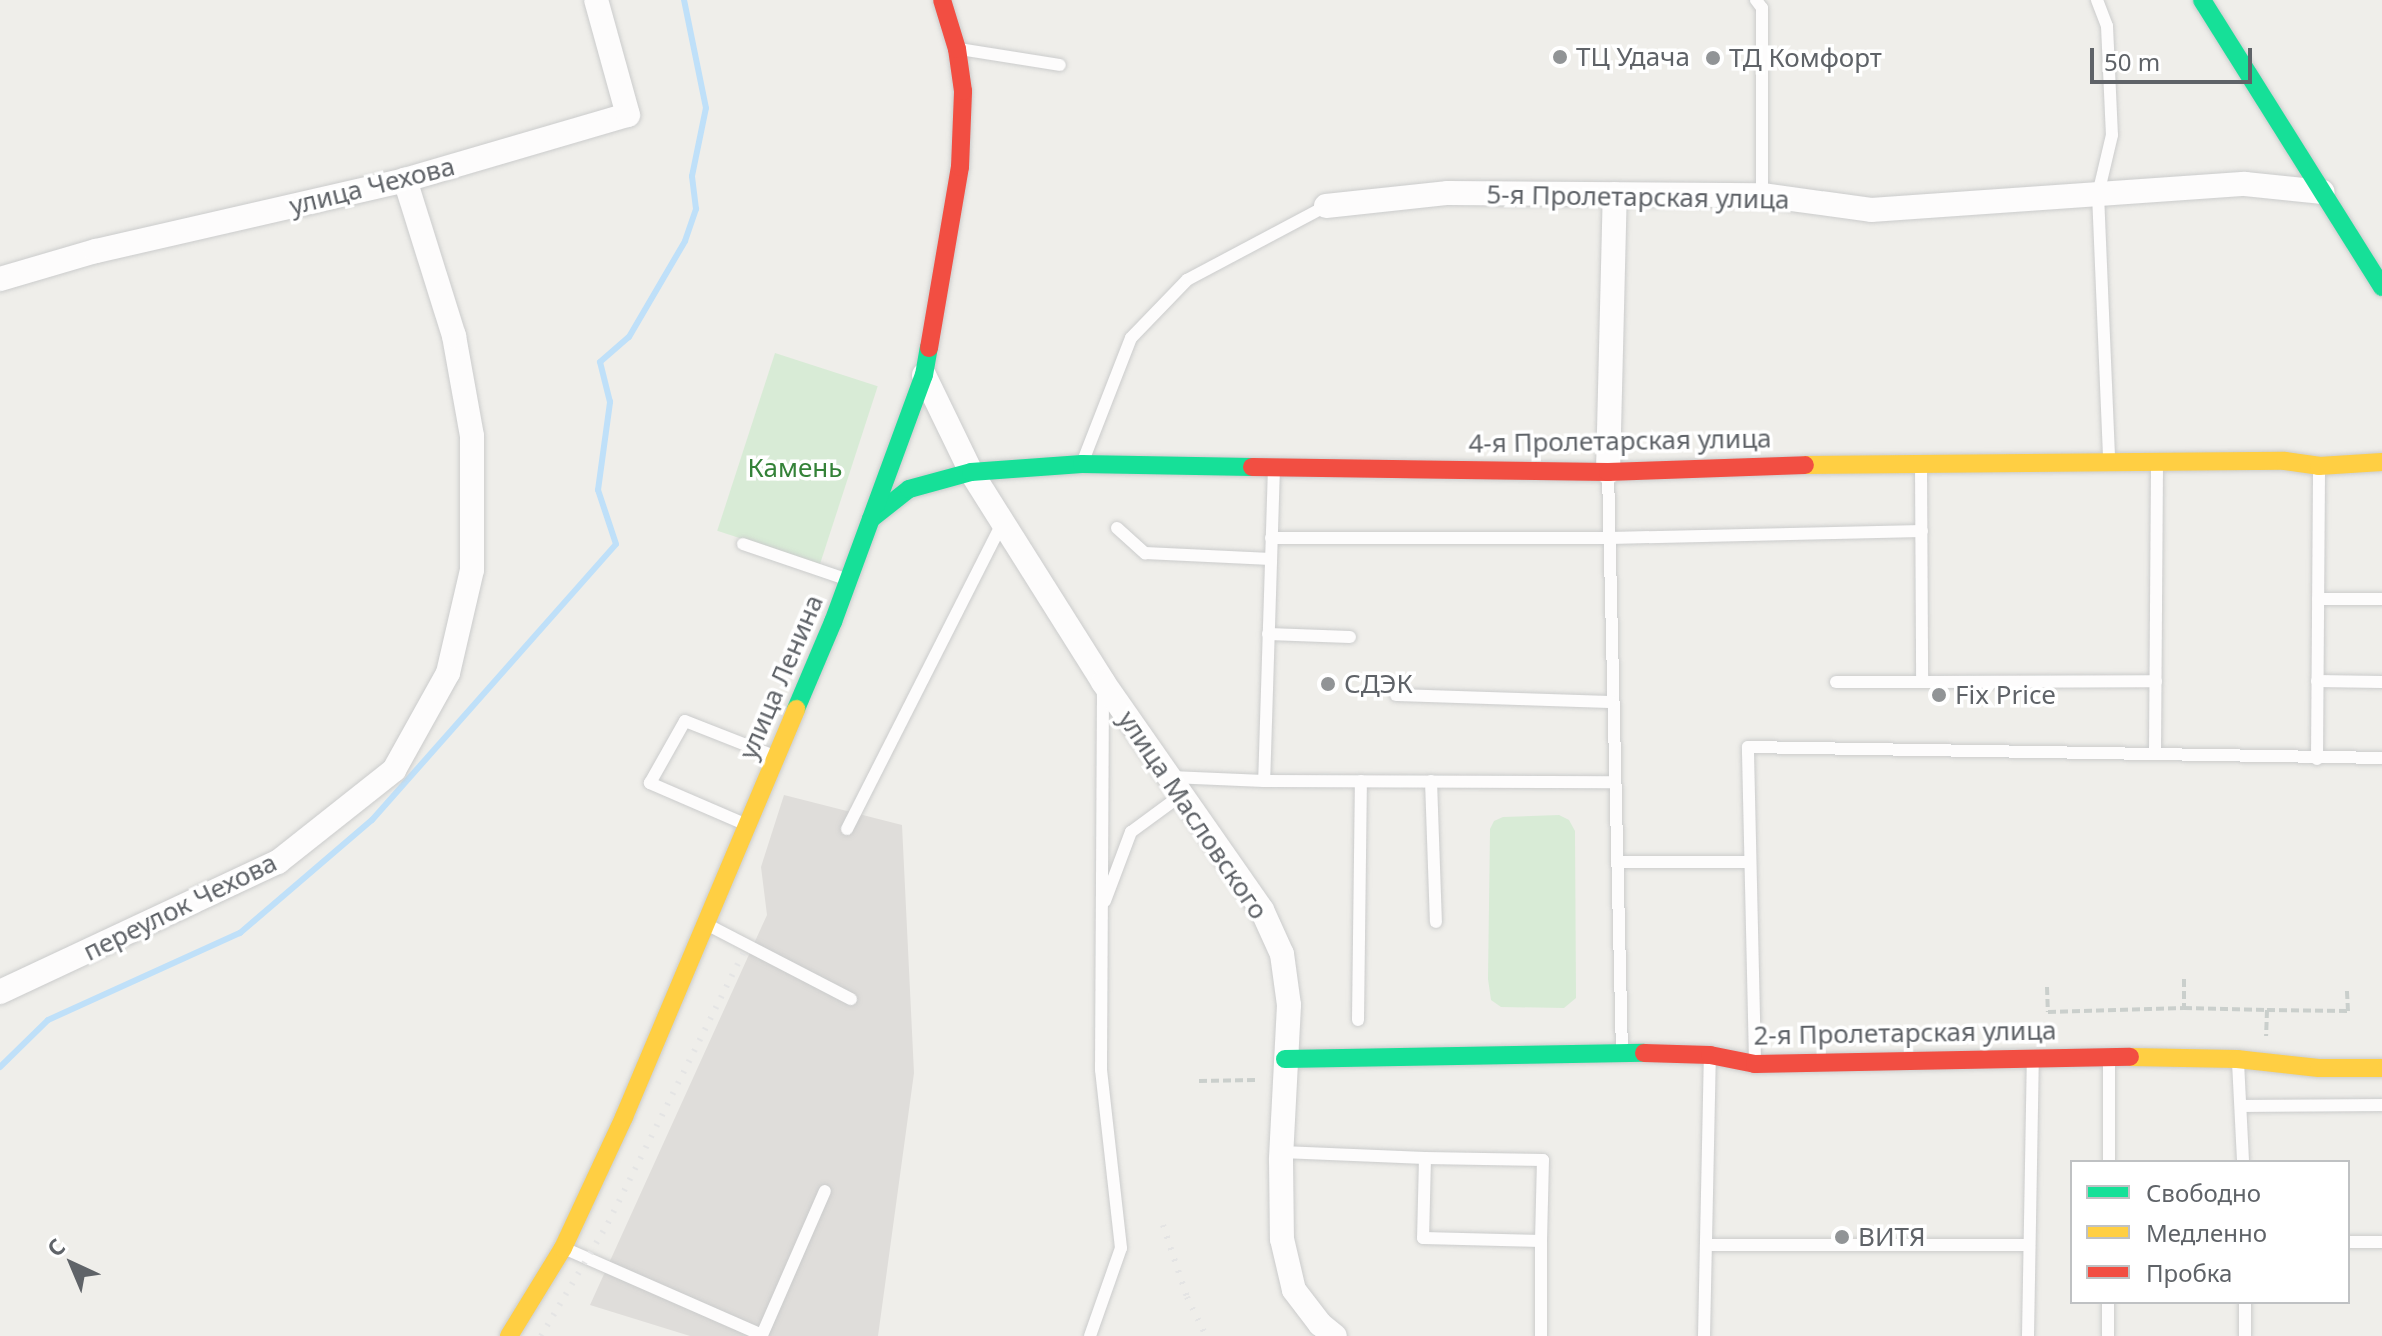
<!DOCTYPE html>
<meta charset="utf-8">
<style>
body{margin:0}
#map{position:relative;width:2382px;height:1336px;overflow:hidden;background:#efeeea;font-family:"Noto Sans",sans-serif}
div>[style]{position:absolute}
.industrial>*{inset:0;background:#dfddda}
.green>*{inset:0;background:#d8ebd6;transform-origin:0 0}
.stream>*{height:6px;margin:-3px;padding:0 3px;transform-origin:3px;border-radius:3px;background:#bfe0f9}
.path>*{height:4px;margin-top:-2px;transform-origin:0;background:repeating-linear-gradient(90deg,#cacfcc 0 8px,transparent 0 12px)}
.roads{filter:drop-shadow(0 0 2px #cbcccc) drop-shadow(0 0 2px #cbcccc)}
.lane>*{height:12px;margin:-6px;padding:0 6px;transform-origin:6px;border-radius:6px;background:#fdfcfc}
.street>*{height:24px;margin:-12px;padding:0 12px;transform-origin:12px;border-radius:12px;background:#fdfcfc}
.fast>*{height:18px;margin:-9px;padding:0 9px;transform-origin:9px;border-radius:9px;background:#16e098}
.slow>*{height:18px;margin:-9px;padding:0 9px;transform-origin:9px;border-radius:9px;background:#ffcf43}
.jam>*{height:18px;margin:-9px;padding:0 9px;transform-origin:9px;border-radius:9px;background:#f24e42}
.rail>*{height:6px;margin-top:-3px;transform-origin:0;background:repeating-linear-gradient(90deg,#e4e4e4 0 2px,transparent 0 12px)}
.dots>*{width:22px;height:22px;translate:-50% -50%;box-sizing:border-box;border:4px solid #fff;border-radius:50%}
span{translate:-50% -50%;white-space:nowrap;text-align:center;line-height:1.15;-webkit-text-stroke:7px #fff;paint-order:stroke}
.poi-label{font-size:26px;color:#5f6368}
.left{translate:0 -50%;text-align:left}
.street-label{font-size:26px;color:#5f6368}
.park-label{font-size:26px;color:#348238}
.legend{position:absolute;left:2070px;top:1160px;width:280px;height:144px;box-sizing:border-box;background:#fff;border:2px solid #bfc1c3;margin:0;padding:10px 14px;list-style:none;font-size:24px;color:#5f6368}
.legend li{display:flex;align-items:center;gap:16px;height:40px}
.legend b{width:40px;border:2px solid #bfc1c3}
.north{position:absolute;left:32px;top:1224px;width:80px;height:80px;-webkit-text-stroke:6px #fff;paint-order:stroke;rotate:316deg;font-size:22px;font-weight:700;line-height:32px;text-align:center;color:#5f6368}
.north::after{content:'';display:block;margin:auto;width:28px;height:36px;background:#5f6368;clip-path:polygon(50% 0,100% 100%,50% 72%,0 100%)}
.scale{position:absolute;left:2090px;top:48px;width:162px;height:36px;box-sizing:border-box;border:4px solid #5f6368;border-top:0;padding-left:10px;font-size:24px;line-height:28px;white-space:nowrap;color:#5f6368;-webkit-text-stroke:6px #fff;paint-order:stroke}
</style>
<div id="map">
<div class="industrial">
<div style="clip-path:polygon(784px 795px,902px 825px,914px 1073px,878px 1336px,690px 1336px,590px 1305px,767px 915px,761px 867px)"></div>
</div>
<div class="green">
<div style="left:775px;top:353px;width:108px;height:187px;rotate:18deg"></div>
<div style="clip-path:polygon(1559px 815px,1569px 820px,1575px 831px,1576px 998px,1564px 1008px,1501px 1007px,1491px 1000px,1488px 979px,1490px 829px,1494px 821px,1503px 817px)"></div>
</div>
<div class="stream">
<div style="left:0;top:1067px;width:67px;rotate:-44.4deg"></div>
<div style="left:48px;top:1020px;width:211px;rotate:-24.4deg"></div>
<div style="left:240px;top:933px;width:174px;rotate:-40.6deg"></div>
<div style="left:372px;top:820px;width:368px;rotate:-48.5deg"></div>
<div style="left:616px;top:544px;width:57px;rotate:-108.4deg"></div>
<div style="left:598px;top:490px;width:89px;rotate:-82.2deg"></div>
<div style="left:610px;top:402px;width:41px;rotate:-104deg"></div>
<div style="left:600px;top:362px;width:38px;rotate:-41deg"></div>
<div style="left:629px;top:337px;width:111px;rotate:-59.7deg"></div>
<div style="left:685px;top:241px;width:34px;rotate:-71deg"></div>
<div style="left:696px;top:209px;width:33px;rotate:-97deg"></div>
<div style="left:692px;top:176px;width:69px;rotate:-78.4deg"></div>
<div style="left:706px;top:108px;width:110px;rotate:-101.5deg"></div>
</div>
<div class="path">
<div style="left:2184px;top:979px;width:29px;rotate:90deg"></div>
<div style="left:2184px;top:1008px;width:83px;rotate:1.4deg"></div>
<div style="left:2267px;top:1010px;width:26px;rotate:92deg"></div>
<div style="left:2047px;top:987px;width:25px;rotate:88deg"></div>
<div style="left:2048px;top:1012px;width:136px;rotate:-1.7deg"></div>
<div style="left:2267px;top:1010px;width:81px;rotate:0.7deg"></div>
<div style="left:2348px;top:1011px;width:22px;rotate:-93deg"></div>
<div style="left:1199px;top:1081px;width:56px;rotate:-1deg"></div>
</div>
<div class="roads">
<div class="lane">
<div style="left:1756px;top:0;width:10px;rotate:53deg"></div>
<div style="left:1762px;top:8px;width:187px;rotate:90deg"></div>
<div style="left:2097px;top:0;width:28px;rotate:69deg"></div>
<div style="left:2107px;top:26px;width:109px;rotate:87.4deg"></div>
<div style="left:2112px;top:135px;width:61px;rotate:103.3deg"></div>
<div style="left:2098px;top:194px;width:265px;rotate:87.6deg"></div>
<div style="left:960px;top:49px;width:101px;rotate:9.1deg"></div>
<div style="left:1083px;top:461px;width:132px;rotate:-68.7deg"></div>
<div style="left:1131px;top:338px;width:81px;rotate:-46deg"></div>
<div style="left:1187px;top:280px;width:157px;rotate:-28deg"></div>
<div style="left:1921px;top:464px;width:218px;rotate:89.7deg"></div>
<div style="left:1922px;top:682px;width:234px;rotate:-0.2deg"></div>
<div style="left:1274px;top:467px;width:314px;rotate:91.8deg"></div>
<div style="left:1264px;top:781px;width:351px;rotate:0.2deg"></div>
<div style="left:1608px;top:472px;width:580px;rotate:88.62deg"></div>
<div style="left:1117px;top:528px;width:38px;rotate:42deg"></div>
<div style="left:1145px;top:553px;width:126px;rotate:2.7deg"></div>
<div style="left:1271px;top:538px;width:339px"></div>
<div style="left:1610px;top:538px;width:312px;rotate:-1.3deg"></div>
<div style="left:743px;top:544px;width:109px;rotate:18.8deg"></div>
<div style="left:2318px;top:599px;width:64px"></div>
<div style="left:1268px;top:634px;width:82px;rotate:2.1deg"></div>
<div style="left:2317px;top:681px;width:65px;rotate:0.9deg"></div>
<div style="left:1836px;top:682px;width:86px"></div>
<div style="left:1396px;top:695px;width:215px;rotate:1.9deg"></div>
<div style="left:2155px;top:752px;width:289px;rotate:-89.6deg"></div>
<div style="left:2317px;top:759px;width:293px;rotate:-89.6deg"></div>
<div style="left:1171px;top:777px;width:93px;rotate:2.5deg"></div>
<div style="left:1431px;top:781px;width:141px;rotate:88deg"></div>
<div style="left:747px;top:825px;width:106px;rotate:-156.6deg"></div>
<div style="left:650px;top:783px;width:71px;rotate:-60.6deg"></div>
<div style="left:685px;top:721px;width:96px;rotate:21.5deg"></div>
<div style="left:847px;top:829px;width:345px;rotate:-63.1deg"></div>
<div style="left:1617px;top:862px;width:132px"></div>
<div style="left:1105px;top:901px;width:74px;rotate:-69.4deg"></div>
<div style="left:1131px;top:832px;width:61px;rotate:-36.3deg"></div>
<div style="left:708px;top:925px;width:161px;rotate:27.4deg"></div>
<div style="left:1358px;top:1020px;width:239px;rotate:-89.3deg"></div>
<div style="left:1755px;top:1061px;width:314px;rotate:-91.3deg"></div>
<div style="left:1748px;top:747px;width:634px;rotate:0.99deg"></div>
<div style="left:2238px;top:1062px;width:100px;rotate:87.1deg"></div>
<div style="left:2242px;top:1106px;width:140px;rotate:-0.4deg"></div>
<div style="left:1282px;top:1152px;width:143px;rotate:2.4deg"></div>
<div style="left:1425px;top:1158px;width:80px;rotate:91.4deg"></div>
<div style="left:1423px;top:1238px;width:118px;rotate:1.5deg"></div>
<div style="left:1541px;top:1241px;width:81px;rotate:-88.6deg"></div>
<div style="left:1543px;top:1160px;width:118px;rotate:-179deg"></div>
<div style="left:2109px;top:1162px;width:105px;rotate:-90deg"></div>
<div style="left:2348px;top:1242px;width:34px"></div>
<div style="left:1706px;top:1245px;width:323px"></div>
<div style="left:566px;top:1249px;width:214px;rotate:23.7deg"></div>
<div style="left:762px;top:1335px;width:157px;rotate:-66.4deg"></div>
<div style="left:2245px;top:1302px;width:34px;rotate:90deg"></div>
<div style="left:1090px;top:1336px;width:93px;rotate:-70.6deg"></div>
<div style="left:1121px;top:1248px;width:179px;rotate:-96.4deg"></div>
<div style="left:1101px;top:1070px;width:380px;rotate:-89.7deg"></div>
<div style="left:1541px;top:1336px;width:95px;rotate:-90deg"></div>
<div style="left:1704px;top:1336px;width:281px;rotate:-88.8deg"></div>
<div style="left:2028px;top:1336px;width:275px;rotate:-89deg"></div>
<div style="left:2108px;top:1336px;width:34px;rotate:-90deg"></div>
</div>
<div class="street">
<div style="left:1326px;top:206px;width:123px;rotate:-6.1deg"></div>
<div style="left:1448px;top:193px;width:314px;rotate:0.4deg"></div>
<div style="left:1762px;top:195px;width:110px;rotate:7.8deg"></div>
<div style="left:1871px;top:210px;width:375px;rotate:-4deg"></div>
<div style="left:2245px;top:184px;width:78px;rotate:5.9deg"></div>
<div style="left:0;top:279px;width:100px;rotate:-16.3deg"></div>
<div style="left:96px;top:251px;width:317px;rotate:-12.9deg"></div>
<div style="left:405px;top:180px;width:232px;rotate:-16.3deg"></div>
<div style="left:628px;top:115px;width:119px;rotate:-105.5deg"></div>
<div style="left:924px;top:375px;width:108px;rotate:64.1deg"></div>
<div style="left:971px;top:472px;width:248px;rotate:57.8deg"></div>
<div style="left:1103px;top:682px;width:278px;rotate:55.1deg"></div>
<div style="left:1262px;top:910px;width:48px;rotate:65.6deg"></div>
<div style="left:1282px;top:954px;width:51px;rotate:82.2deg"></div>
<div style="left:1289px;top:1005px;width:155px;rotate:93deg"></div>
<div style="left:1281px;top:1160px;width:79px;rotate:89.3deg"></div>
<div style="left:1282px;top:1239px;width:52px;rotate:76.8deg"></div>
<div style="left:1294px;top:1290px;width:43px;rotate:52.6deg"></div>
<div style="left:1320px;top:1324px;width:19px;rotate:39deg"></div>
<div style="left:1608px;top:472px;width:278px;rotate:-88.6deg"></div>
<div style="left:0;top:992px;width:307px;rotate:-25.1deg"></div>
<div style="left:278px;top:862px;width:148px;rotate:-38.4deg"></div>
<div style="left:394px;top:770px;width:111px;rotate:-60.9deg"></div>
<div style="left:448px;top:673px;width:106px;rotate:-76.9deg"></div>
<div style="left:472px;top:570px;width:134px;rotate:-90deg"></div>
<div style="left:472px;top:436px;width:102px;rotate:-100.2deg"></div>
<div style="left:454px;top:336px;width:164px;rotate:-107.4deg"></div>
</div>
<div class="fast">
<div style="left:2202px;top:0;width:339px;rotate:57.9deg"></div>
<div style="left:871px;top:519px;width:48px;rotate:-38.3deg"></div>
<div style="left:909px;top:489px;width:64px;rotate:-15.3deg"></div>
<div style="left:971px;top:472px;width:111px;rotate:-4.1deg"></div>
<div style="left:1082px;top:464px;width:170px;rotate:1deg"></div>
<div style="left:796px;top:709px;width:95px;rotate:-67deg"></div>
<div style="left:833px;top:622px;width:263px;rotate:-69.8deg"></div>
<div style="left:924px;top:375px;width:27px;rotate:-80deg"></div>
<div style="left:1285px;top:1059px;width:359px;rotate:-1deg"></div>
</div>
<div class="slow">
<div style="left:1805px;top:465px;width:480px;rotate:-0.5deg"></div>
<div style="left:2285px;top:461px;width:34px;rotate:8deg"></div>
<div style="left:2319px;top:466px;width:63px;rotate:-3.6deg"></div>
<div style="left:2130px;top:1057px;width:107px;rotate:1.1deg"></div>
<div style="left:2237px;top:1059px;width:82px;rotate:6.3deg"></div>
<div style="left:2319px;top:1068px;width:63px"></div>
<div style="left:509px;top:1336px;width:103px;rotate:-58.5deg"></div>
<div style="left:563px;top:1248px;width:145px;rotate:-65deg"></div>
<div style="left:624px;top:1117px;width:443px;rotate:-67.1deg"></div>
</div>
<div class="jam">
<div style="left:929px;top:348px;width:184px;rotate:-80.3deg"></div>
<div style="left:960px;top:167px;width:76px;rotate:-87.7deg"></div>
<div style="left:963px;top:91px;width:42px;rotate:-98.1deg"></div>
<div style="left:957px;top:49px;width:51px;rotate:-107deg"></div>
<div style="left:1252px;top:467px;width:356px;rotate:0.8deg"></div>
<div style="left:1608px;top:472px;width:197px;rotate:-2deg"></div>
<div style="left:1644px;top:1053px;width:66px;rotate:1.7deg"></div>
<div style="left:1710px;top:1055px;width:46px;rotate:11.3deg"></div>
<div style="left:1755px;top:1064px;width:375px;rotate:-1.1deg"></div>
</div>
</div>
<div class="rail">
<div style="left:1163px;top:1225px;width:76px;rotate:71.6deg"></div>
<div style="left:1187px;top:1297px;width:43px;rotate:64deg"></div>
<div style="left:541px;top:1336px;width:131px;rotate:-59.3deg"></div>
<div style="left:608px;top:1223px;width:303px;rotate:-63.4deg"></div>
</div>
<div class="dots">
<div style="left:1560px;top:57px;background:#919496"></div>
<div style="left:1713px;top:58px;background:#919496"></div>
<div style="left:1328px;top:684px;background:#919496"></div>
<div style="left:1939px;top:695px;background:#919496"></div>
<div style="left:1842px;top:1237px;background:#919496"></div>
</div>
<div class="poi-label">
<span class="left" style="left:1576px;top:57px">ТЦ Удача</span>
<span class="left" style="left:1729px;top:58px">ТД Комфорт</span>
<span class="left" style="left:1344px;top:684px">СДЭК</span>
<span class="left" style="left:1955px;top:695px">Fix Price</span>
<span class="left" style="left:1858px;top:1237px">ВИТЯ</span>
</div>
<div class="street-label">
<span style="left:372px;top:186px;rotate:-14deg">улица Чехова</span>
<span style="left:1638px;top:197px;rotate:1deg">5-я Пролетарская улица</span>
<span style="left:1620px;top:441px;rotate:-1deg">4-я Пролетарская улица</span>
<span style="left:781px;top:677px;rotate:-67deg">улица Ленина</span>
<span style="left:1193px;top:815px;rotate:56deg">улица Масловского</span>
<span style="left:180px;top:907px;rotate:-26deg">переулок Чехова</span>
<span style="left:1905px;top:1033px;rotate:-1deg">2-я Пролетарская улица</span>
</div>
<div class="park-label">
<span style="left:795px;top:468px">Камень</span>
</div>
<ul class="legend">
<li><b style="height:10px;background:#16e098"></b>Свободно</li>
<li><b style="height:10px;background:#ffcf43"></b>Медленно</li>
<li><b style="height:10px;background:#f24e42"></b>Пробка</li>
</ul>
<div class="north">С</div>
<div class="scale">50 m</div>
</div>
